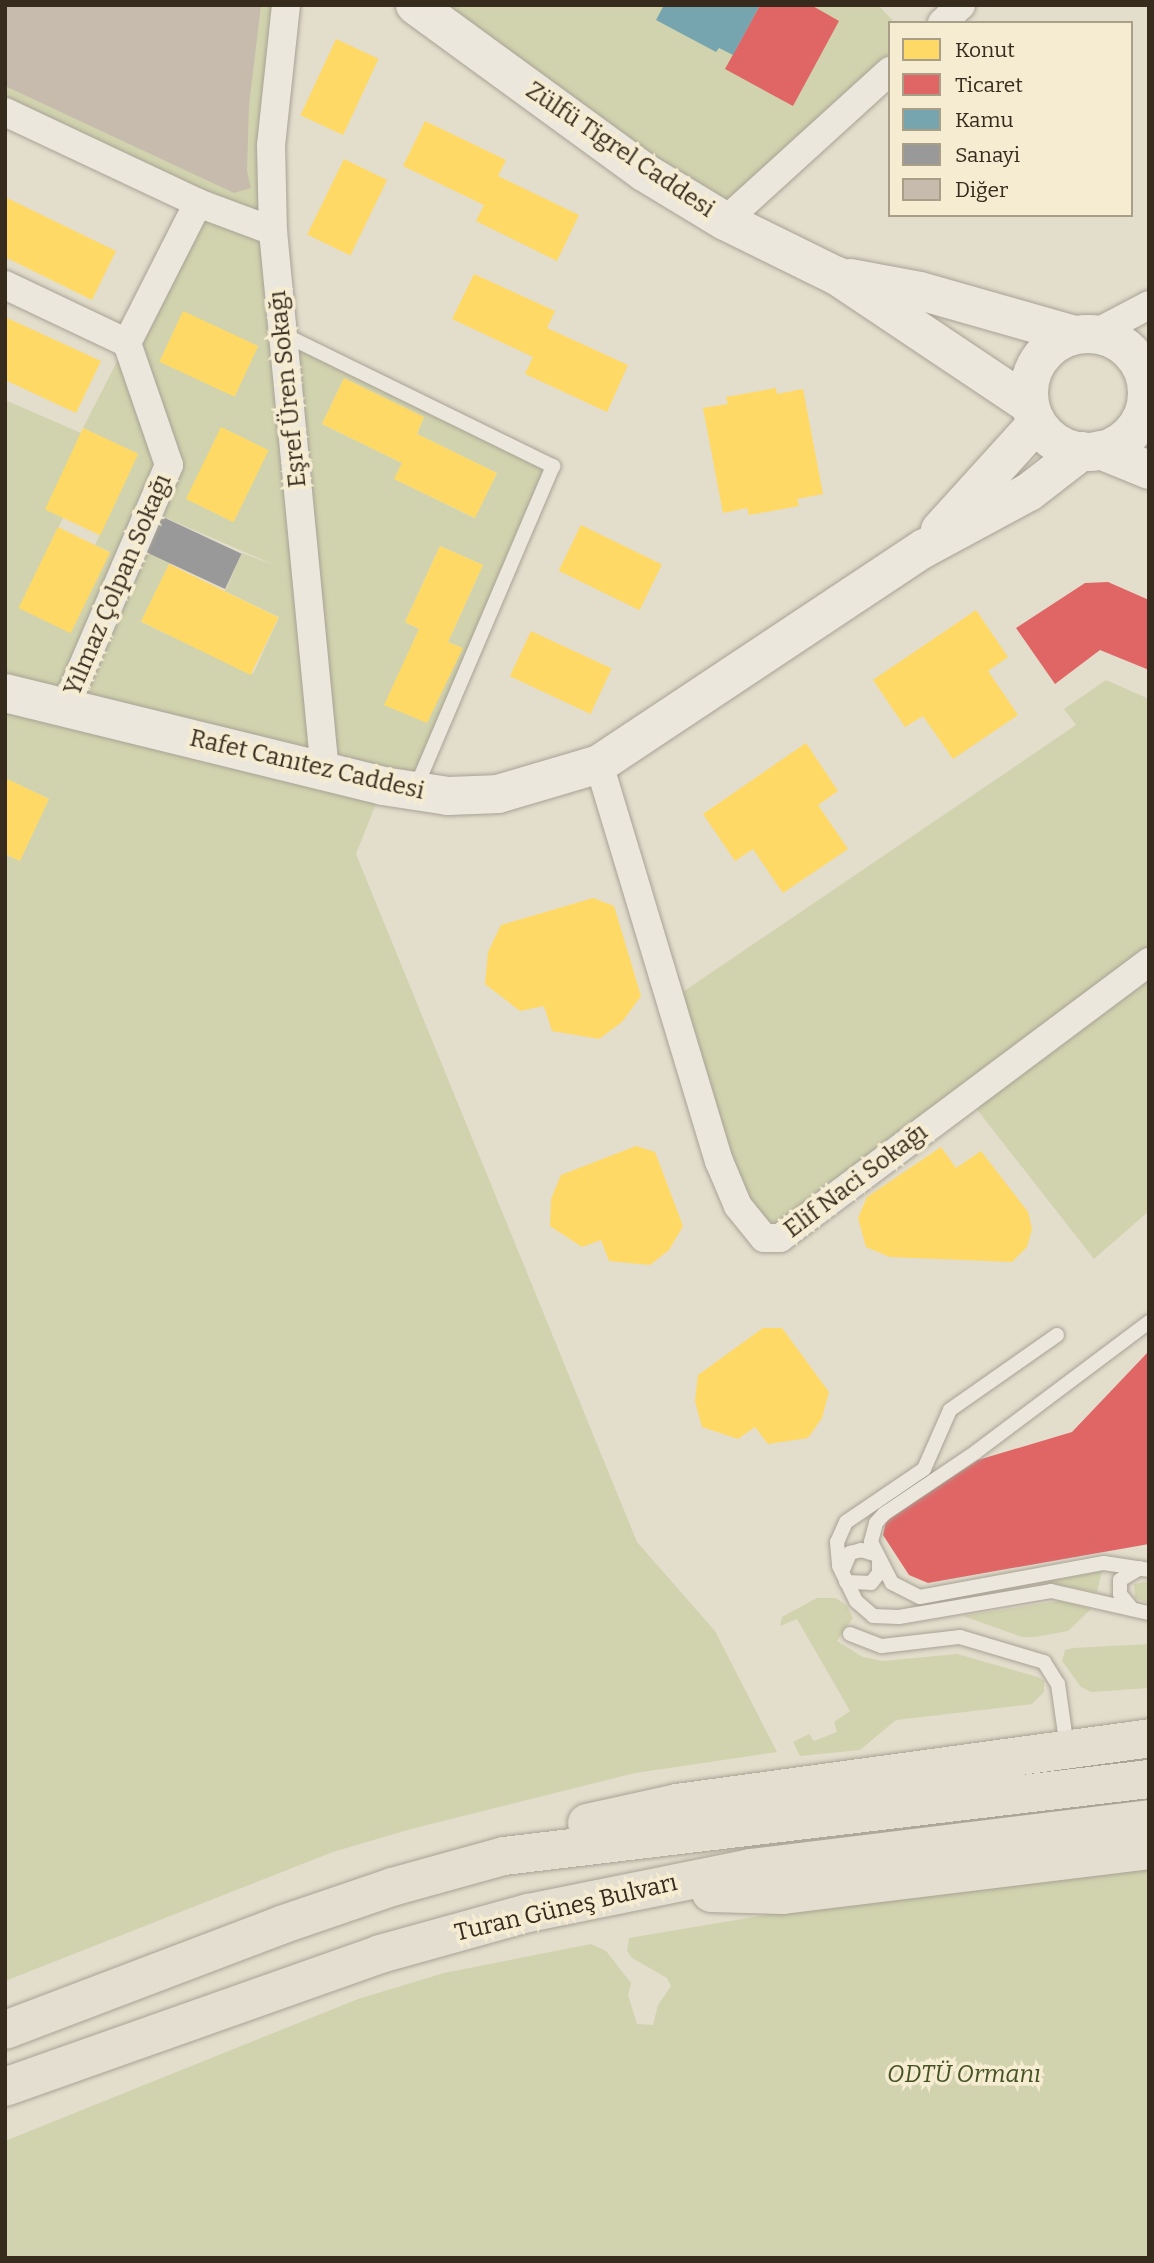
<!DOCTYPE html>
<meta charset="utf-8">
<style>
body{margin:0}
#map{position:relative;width:1154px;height:2263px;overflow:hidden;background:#e3ddcc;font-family:Bitter,serif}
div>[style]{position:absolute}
.green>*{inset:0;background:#d1d3ae}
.homes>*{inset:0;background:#ffd966;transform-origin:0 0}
.shops>*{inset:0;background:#e06666}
.public>*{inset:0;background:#76a5af}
.industry>*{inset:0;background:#999;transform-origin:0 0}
.building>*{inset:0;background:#c7bbad}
.roads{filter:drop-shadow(0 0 2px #a8a295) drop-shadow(0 0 2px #a8a295)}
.lane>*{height:14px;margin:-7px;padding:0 7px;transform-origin:7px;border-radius:7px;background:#ece7dd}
.street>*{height:28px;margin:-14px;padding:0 14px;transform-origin:14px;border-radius:14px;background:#ece7dd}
.secondary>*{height:38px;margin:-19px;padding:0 19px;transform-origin:19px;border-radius:19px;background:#ece7dd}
.secondary>.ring{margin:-19px;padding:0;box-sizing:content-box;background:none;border:38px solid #ece7dd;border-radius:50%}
.primary>*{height:38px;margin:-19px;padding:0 19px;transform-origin:19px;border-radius:19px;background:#e3decf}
span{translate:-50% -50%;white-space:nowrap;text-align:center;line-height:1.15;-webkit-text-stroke:7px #f5ecd1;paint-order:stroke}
.street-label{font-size:24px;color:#372b1d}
.park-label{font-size:24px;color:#455324;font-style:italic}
.frame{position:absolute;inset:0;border:7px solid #372b1d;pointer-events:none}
.legend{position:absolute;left:888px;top:21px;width:245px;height:196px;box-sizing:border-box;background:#f5ecd1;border:2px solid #a99f89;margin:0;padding:9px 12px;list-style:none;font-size:21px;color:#372b1d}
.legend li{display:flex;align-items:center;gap:14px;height:35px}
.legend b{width:35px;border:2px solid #a99f89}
</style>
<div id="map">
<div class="green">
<div style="clip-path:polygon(evenodd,5px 5px,286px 5px,282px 334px,553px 466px,414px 792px,383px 786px,356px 854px,637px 1542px,715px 1631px,777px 1752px,635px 1773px,411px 1829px,333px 1852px,5px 1981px,5px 855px,20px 860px,49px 799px,5px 778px,5px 400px,81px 433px,63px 518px,20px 608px,110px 552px,95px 545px,137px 454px,83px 428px,198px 203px,5px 112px,5px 5px,344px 378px,424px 417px,417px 434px,497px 473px,474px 518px,395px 479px,402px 463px,322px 424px,344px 378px,5px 5px,150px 511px,277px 566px,242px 553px,225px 591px,279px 617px,253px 674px,141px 622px,170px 563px,150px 511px,5px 5px,440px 546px,483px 565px,448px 642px,462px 648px,385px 705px,419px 629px,405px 622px,440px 546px)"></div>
<div style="clip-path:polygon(415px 5px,878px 5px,895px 23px,890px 23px,890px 71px,725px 221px)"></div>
<div style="clip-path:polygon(1106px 680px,1149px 699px,1149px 1211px,1094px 1259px,968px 1098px,764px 1238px,671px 1000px,1076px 725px,1064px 709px)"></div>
<div style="clip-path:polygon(1102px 1571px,1097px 1592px,1049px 1583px,1049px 1581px)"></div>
<div style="clip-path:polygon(1149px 1581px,1149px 1603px,1135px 1598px,1134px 1584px)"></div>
<div style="clip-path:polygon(817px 1598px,836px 1598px,847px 1606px,853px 1618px,837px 1641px,863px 1657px,883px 1661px,957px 1654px,1038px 1677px,1044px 1681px,1044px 1692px,1032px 1704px,896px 1720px,860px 1750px,800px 1756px,793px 1742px,809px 1734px,814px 1741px,837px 1732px,834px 1722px,850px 1711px,797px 1619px,780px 1626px,782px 1617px)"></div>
<div style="clip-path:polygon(1059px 1601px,1091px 1609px,1068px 1631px,1035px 1637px,1022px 1637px,963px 1616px)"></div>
<div style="clip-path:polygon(1149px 1644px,1149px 1688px,1091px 1692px,1081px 1687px,1062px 1661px,1065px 1650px,1073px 1648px)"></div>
<div style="clip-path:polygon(1149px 1868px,1149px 2258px,5px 2258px,5px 2141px,358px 1999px,444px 1973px,591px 1944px,606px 1951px,631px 1983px,628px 1995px,637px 2024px,653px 2025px,658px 2005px,671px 1986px,667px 1978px,632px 1958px,627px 1951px,629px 1938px,777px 1913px)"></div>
</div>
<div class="homes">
<div style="left:336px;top:39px;width:47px;height:84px;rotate:25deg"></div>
<div style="clip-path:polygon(425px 121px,506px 160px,498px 176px,579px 215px,557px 261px,476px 221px,484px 205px,403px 166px)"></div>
<div style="left:344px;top:159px;width:48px;height:84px;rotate:26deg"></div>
<div style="clip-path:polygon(5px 197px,116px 251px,92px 300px,5px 257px)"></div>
<div style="clip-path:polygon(474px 274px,555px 311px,547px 328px,628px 365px,607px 412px,525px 374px,533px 357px,452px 319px)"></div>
<div style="left:183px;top:311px;width:83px;height:56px;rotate:25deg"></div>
<div style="clip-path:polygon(5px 317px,101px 361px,76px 413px,5px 380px)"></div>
<div style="clip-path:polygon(344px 378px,424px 417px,417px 434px,497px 473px,475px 518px,394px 479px,402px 463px,322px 424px)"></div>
<div style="clip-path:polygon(776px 388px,777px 394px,803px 389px,823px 494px,797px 499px,799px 506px,749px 515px,747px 508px,723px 513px,703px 408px,728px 404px,726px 397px)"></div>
<div style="left:221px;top:427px;width:53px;height:80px;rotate:26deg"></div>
<div style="left:83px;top:428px;width:61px;height:90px;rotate:25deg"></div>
<div style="left:581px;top:525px;width:90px;height:51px;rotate:26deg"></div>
<div style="left:58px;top:527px;width:58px;height:90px;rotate:26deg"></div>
<div style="clip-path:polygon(440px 546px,483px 565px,448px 642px,463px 648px,427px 723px,384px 705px,419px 629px,405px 622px)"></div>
<div style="left:169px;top:564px;width:122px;height:64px;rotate:26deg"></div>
<div style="clip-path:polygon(976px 610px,1008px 657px,988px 671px,1018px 715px,953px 759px,923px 716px,905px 727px,873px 680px)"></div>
<div style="left:531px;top:631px;width:89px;height:50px;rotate:25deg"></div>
<div style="clip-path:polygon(806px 743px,838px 791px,818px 805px,848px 849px,783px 893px,753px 849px,735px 861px,703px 814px)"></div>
<div style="clip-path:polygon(5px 778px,49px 799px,20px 861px,5px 854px)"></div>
<div style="clip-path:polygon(593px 898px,614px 906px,641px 996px,622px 1022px,599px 1039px,552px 1031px,544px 1006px,520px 1011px,485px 984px,488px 952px,501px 925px)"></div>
<div style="clip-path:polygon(636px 1146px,655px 1152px,683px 1226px,669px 1250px,650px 1265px,609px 1261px,601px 1240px,582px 1247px,550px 1226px,551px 1199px,561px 1175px)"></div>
<div style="clip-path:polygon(941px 1147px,956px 1168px,981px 1151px,1028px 1212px,1032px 1229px,1027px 1247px,1012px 1262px,890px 1257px,866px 1247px,858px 1218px,867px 1197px)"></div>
<div style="clip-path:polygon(763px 1328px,782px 1328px,829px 1392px,822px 1418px,808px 1438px,768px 1444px,755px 1427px,738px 1439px,702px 1427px,695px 1401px,698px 1375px)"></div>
</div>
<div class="shops">
<div style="clip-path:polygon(760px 5px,811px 5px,839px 21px,793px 106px,725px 69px)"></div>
<div style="clip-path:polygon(1108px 582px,1149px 600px,1149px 670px,1100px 650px,1055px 684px,1016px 628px,1085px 583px)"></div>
<div style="clip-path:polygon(1149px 1351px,1149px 1544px,928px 1583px,909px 1575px,883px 1535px,886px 1521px,978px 1460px,1072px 1432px)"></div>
</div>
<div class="public">
<div style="clip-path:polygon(664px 5px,760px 5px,733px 55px,719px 48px,716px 52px,656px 20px)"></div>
</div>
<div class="industry">
<div style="left:150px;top:511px;width:101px;height:39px;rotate:25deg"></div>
</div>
<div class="building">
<div style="clip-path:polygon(5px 5px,261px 5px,249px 105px,247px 171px,251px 188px,234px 193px,5px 86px)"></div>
</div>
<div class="roads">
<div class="lane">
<div style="left:283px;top:334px;width:301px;rotate:26.1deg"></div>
<div style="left:553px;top:466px;width:352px;rotate:113.1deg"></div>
<div style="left:1149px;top:1322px;width:216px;rotate:143.1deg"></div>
<div style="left:976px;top:1452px;width:111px;rotate:146deg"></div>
<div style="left:884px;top:1514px;width:12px;rotate:132deg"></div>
<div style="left:876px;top:1523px;width:20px;rotate:105deg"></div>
<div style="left:871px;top:1542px;width:46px;rotate:62.9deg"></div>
<div style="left:892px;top:1583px;width:31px;rotate:27deg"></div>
<div style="left:920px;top:1597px;width:187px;rotate:-10.5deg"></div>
<div style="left:1104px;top:1563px;width:46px;rotate:8.8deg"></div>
<div style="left:1057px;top:1335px;width:131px;rotate:145deg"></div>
<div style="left:950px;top:1410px;width:64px;rotate:113.8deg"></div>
<div style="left:924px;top:1469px;width:94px;rotate:145.8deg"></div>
<div style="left:846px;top:1522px;width:22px;rotate:114deg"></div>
<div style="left:837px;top:1542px;width:24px;rotate:85deg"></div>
<div style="left:839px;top:1566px;width:39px;rotate:64deg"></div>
<div style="left:856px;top:1601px;width:23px;rotate:41deg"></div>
<div style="left:873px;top:1616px;width:26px;rotate:2deg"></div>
<div style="left:899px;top:1617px;width:154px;rotate:-9.7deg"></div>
<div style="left:1051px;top:1591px;width:100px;rotate:12.7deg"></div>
<div style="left:842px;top:1572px;width:21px;rotate:-67deg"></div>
<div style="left:850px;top:1553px;width:11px;rotate:-15deg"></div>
<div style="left:861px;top:1550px;width:14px;rotate:17deg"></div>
<div style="left:846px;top:1582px;width:25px;rotate:2deg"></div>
<div style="left:871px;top:1583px;width:13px;rotate:-51deg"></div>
<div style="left:879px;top:1573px;width:11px;rotate:-90deg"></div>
<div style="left:1132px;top:1609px;width:19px;rotate:-129deg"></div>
<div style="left:1120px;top:1594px;width:14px;rotate:-90deg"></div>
<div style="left:1120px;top:1580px;width:23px;rotate:-31deg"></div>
<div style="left:850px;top:1634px;width:34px;rotate:21deg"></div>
<div style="left:882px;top:1646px;width:79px;rotate:-6.6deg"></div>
<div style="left:960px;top:1637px;width:88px;rotate:16.6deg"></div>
<div style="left:1044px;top:1662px;width:26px;rotate:58deg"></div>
<div style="left:1058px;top:1684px;width:65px;rotate:82deg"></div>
</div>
<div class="street">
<div style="left:286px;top:5px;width:141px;rotate:96.1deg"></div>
<div style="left:271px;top:145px;width:86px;rotate:88.7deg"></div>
<div style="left:273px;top:231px;width:543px;rotate:84.51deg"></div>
<div style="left:942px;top:23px;width:26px;rotate:-43deg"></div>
<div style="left:5px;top:112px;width:213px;rotate:25.2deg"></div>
<div style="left:198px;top:203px;width:80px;rotate:20.5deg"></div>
<div style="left:725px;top:221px;width:223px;rotate:-42.3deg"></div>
<div style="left:5px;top:285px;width:135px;rotate:25.4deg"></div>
<div style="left:127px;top:343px;width:129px;rotate:71deg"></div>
<div style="left:169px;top:465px;width:264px;rotate:113.2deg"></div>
<div style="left:1094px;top:334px;width:62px;rotate:-27.8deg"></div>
<div style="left:127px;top:343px;width:157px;rotate:-63.1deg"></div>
<div style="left:1147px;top:401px;width:3px;rotate:-45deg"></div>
<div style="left:599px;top:764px;width:415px;rotate:73.2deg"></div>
<div style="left:719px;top:1161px;width:49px;rotate:67.1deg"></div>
<div style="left:738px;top:1206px;width:41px;rotate:50.9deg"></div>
<div style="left:764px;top:1238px;width:16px"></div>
<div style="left:780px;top:1238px;width:461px;rotate:-36.8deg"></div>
</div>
<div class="secondary">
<div style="left:415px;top:5px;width:283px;rotate:36.1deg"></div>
<div style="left:644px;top:172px;width:95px;rotate:31.2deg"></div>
<div style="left:725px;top:221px;width:125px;rotate:26.2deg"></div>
<div style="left:837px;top:276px;width:232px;rotate:33.8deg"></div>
<div style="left:850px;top:278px;width:71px;rotate:10.5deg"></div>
<div style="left:920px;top:291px;width:160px;rotate:15.9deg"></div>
<div class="ring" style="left:1029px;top:334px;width:80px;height:80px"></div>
<div style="left:1100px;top:450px;width:53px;rotate:22.2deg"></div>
<div style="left:940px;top:530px;width:144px;rotate:-47.8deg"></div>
<div style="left:5px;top:693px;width:389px;rotate:13.8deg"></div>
<div style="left:383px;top:786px;width:66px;rotate:8.7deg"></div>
<div style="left:448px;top:796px;width:50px;rotate:-2.3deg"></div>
<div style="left:498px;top:794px;width:105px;rotate:-16.5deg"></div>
<div style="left:599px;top:764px;width:389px;rotate:-33.6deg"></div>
<div style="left:923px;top:549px;width:120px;rotate:-28.3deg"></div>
<div style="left:1029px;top:492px;width:67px;rotate:-37.7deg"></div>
</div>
<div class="primary">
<div style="left:587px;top:1823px;width:92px;rotate:-12.5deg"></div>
<div style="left:677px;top:1803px;width:476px;rotate:-7.8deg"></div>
<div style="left:711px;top:1893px;width:72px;rotate:1.6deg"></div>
<div style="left:783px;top:1895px;width:369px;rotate:-7deg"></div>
<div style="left:5px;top:2030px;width:295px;rotate:-20.8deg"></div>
<div style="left:281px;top:1925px;width:117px;rotate:-18.9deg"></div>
<div style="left:392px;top:1887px;width:116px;rotate:-15.5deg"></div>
<div style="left:504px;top:1856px;width:650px;rotate:-6.81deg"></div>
<div style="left:5px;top:2087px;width:398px;rotate:-19.5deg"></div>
<div style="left:380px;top:1954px;width:154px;rotate:-15.5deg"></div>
<div style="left:528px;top:1913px;width:227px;rotate:-11.4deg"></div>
<div style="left:751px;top:1868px;width:401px;rotate:-7deg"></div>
</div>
</div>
<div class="street-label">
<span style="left:620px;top:150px;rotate:34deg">Zülfü Tigrel Caddesi</span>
<span style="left:288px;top:389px;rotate:-96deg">Eşref Üren Sokağı</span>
<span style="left:118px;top:585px;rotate:-67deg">Yılmaz Çolpan Sokağı</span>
<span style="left:307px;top:765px;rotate:13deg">Rafet Canıtez Caddesi</span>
<span style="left:856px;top:1181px;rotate:-37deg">Elif Naci Sokağı</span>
<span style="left:566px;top:1908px;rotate:-13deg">Turan Güneş Bulvarı</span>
</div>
<div class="park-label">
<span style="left:964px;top:2075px">ODTÜ Ormanı</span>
</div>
<div class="frame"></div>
<ul class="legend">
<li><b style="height:19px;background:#ffd966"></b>Konut</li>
<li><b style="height:19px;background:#e06666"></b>Ticaret</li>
<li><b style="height:19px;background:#76a5af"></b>Kamu</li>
<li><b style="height:19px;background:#999"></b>Sanayi</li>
<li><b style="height:19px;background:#c7bbad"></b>Diğer</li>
</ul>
</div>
